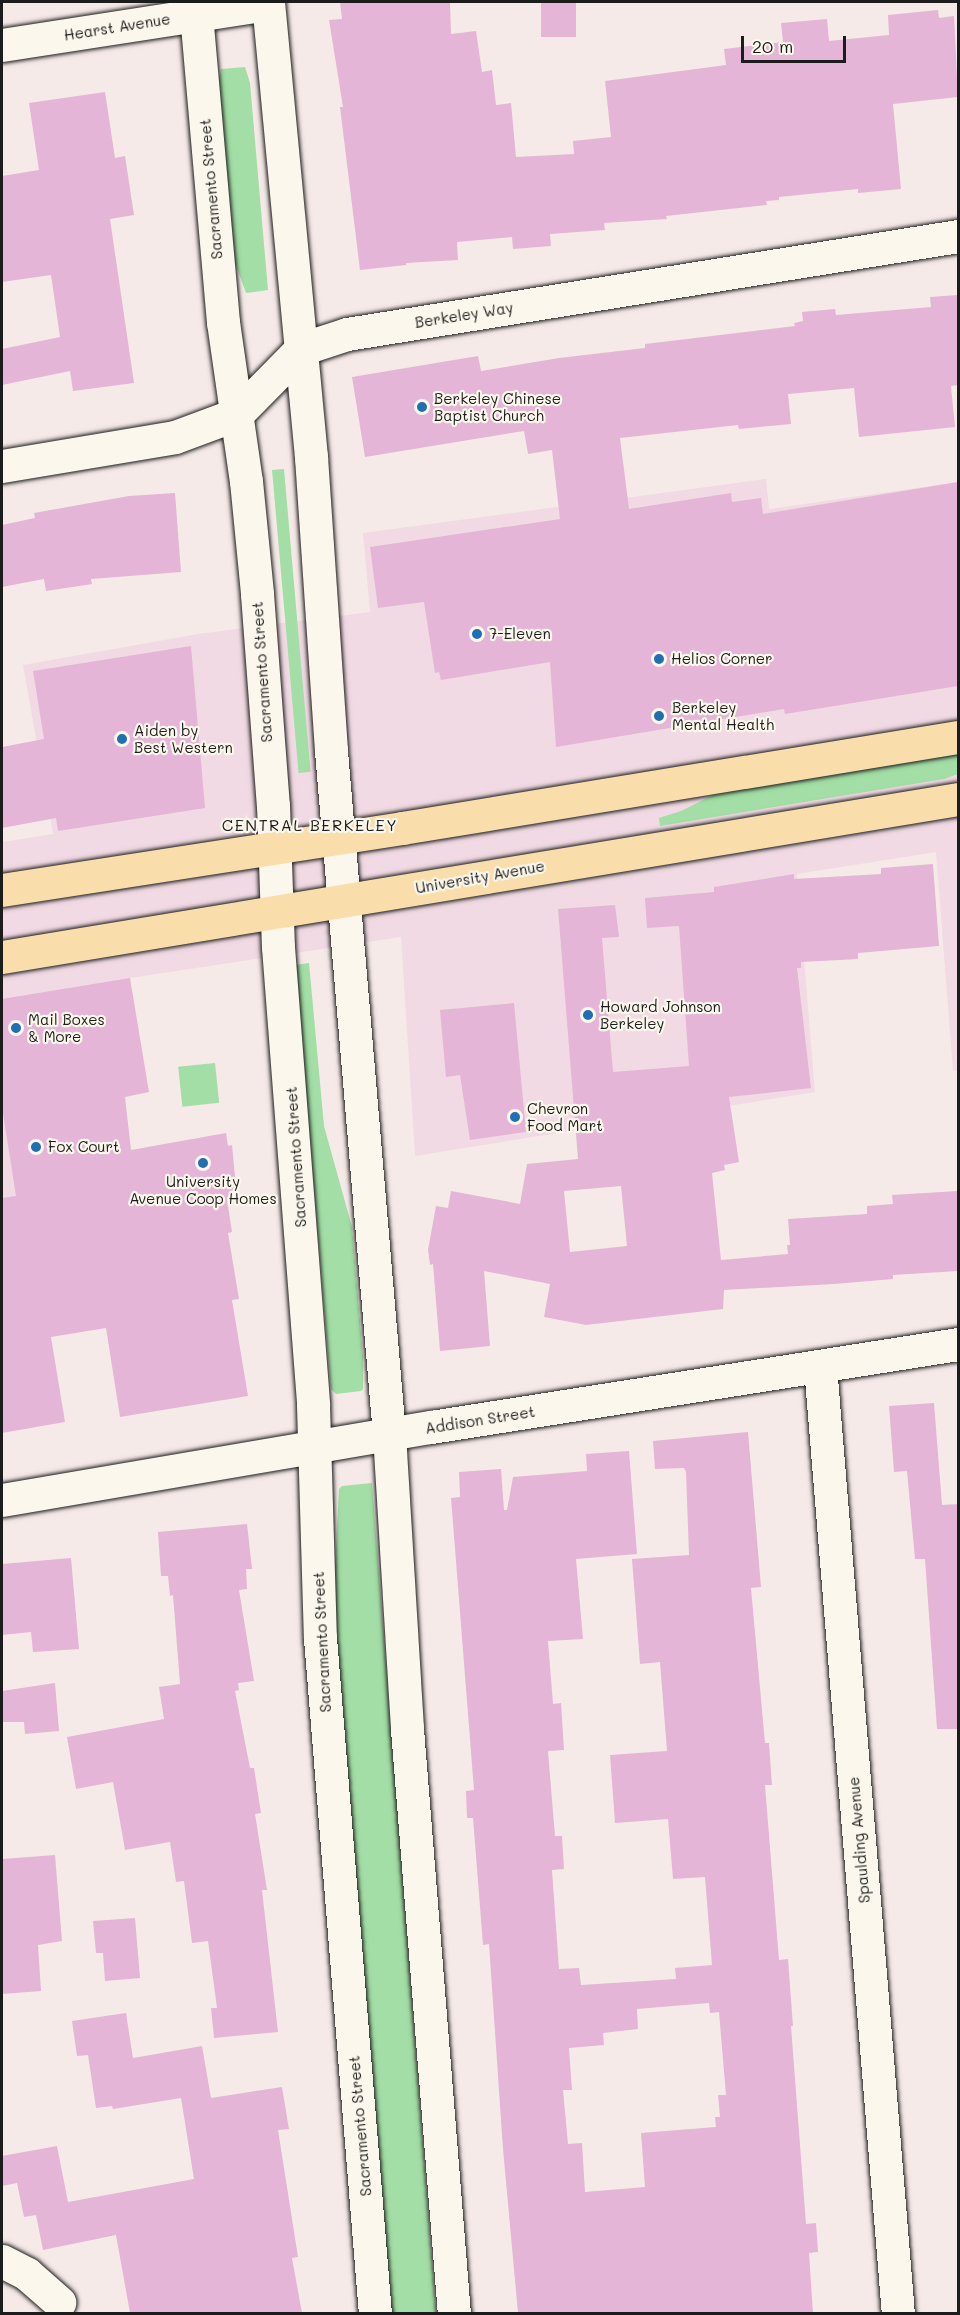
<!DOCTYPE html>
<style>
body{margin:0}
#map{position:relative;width:960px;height:2315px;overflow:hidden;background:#f6eae8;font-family:Mali,sans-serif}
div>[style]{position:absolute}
.built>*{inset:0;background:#f1dae3}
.green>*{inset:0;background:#a2dea5;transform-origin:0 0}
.building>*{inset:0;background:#e4b5d6;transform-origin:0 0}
.roads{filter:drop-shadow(0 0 2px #1c1c1c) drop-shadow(0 0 2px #1c1c1c)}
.minor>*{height:33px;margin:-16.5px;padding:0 16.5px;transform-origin:16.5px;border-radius:16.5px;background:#fbf7ec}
.major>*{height:33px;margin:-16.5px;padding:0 16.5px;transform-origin:16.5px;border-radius:16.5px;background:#f9deab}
.dots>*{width:16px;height:16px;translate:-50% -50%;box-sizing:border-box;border:3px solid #fbf7ec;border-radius:50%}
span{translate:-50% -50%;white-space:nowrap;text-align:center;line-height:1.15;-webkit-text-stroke:4.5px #fbf7ec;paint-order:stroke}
.street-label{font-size:15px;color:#1c1c1c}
.poi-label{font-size:15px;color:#1c1c1c}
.left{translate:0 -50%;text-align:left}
.neighbourhood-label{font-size:16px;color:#1c1c1c;letter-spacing:1.5px}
.frame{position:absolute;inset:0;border:3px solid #1c1c1c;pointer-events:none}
.scale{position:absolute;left:741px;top:36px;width:105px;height:27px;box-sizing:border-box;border:3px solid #1c1c1c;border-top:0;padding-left:8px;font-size:18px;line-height:21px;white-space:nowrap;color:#1c1c1c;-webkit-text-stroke:4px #fbf7ec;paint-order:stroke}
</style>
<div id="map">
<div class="built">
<div style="clip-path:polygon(766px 479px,769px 509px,958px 482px,958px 1070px,953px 1071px,936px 852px,797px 874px,815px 1092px,415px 1156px,401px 937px,130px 978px,86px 1219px,2px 1234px,2px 842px,53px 834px,23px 665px,198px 634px,370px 612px,363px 533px)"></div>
</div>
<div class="green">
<div style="clip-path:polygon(245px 67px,250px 83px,268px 290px,246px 293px,235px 263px,218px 86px,221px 69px)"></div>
<div style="left:284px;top:469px;width:304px;height:12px;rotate:85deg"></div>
<div style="clip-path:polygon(958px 753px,958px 774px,944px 779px,660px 826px,659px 818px,681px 811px,717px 793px)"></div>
<div style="clip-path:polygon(309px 963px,324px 1126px,352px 1227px,363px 1357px,363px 1389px,361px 1391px,336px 1394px,331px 1389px,295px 965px)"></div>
<div style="left:215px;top:1063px;width:40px;height:37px;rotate:84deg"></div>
<div style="clip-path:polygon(372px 1483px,436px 2313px,388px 2313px,339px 1719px,334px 1585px,339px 1489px,342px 1486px)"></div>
</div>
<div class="building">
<div style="clip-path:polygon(340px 2px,450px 2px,451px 34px,476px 31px,482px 72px,492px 70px,496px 105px,511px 103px,516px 157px,574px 154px,573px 141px,611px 137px,605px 81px,726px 65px,724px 49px,783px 42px,781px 23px,827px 19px,829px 41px,889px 35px,888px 15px,938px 10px,939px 18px,954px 16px,958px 97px,893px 104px,901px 189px,858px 193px,858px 189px,779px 197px,779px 200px,766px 201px,767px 205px,666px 216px,667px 219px,604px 223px,605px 230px,550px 234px,551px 246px,513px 249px,512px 237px,457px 242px,458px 260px,406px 263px,406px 265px,360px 270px,340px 107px,343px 107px,329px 20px,342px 19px)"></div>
<div style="left:541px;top:2px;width:35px;height:35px"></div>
<div style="clip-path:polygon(105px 92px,115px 158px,125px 156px,134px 215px,110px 219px,134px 383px,73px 391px,70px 371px,2px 385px,2px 349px,60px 337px,51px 275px,2px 282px,2px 176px,39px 170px,29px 103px)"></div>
<div style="clip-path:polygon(958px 295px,958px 385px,951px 386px,955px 427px,859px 437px,854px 388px,788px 394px,791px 424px,739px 429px,738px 425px,620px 438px,629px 509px,731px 493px,732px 502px,761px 498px,763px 514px,958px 482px,958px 686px,785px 714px,784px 709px,556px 747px,550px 662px,441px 680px,439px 672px,435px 673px,424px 602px,378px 608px,370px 547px,560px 519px,552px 450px,528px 454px,524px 431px,365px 457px,352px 377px,478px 356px,481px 371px,559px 358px,645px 348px,645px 344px,795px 326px,794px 323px,803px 321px,802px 312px,835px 309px,836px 315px,931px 307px,930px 297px)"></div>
<div style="clip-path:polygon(175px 493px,181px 572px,91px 579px,92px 584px,46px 591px,44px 579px,2px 587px,2px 525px,35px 518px,34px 513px,129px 496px)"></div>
<div style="clip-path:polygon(191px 646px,205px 808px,58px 831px,56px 818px,2px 828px,2px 747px,44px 739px,33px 671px)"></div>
<div style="clip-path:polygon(evenodd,933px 864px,939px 946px,858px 953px,858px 959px,801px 962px,801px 968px,797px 968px,811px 1088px,729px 1097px,739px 1162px,724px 1165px,725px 1170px,712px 1173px,721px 1260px,788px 1254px,787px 1245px,790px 1245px,788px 1219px,867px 1214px,867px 1206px,893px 1204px,892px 1195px,958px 1191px,958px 1271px,893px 1275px,893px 1279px,834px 1284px,724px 1290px,723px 1309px,586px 1325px,544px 1317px,550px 1284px,484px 1271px,490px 1346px,440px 1351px,433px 1264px,430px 1265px,428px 1250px,436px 1206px,448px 1208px,451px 1191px,520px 1204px,527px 1164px,578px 1159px,558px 909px,615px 905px,619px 937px,602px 938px,613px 1072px,689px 1066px,679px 926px,647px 928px,645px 898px,714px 892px,714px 887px,794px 874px,794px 879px,881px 874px,881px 868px,933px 864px,621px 1186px,627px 1246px,570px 1252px,564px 1191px,621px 1186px)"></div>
<div style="clip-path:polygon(130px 978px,149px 1092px,125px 1097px,131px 1150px,226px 1133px,228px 1146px,232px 1145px,237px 1198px,227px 1200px,232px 1232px,228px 1233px,239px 1299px,232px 1300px,248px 1396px,120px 1417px,106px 1328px,51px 1337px,65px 1422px,2px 1433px,2px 1198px,16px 1196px,2px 1107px,2px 999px)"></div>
<div style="clip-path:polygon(514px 1003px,526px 1132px,470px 1140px,460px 1075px,446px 1077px,440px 1010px)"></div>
<div style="clip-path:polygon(934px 1403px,942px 1505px,958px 1504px,958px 1729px,937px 1729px,925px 1559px,915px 1559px,907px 1471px,894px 1472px,889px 1406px)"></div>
<div style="clip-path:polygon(evenodd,748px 1432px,761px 1587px,751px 1588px,765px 1743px,769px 1743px,772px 1785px,765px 1785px,779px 1960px,788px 1959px,793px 2026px,791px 2026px,806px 2224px,816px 2223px,818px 2252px,809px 2253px,813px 2313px,518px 2313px,503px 2149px,489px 1944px,483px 1945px,473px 1818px,467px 1818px,466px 1791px,474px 1790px,451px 1498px,460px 1497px,459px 1472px,501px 1469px,504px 1510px,507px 1510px,513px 1477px,587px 1471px,586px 1454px,629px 1451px,637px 1554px,576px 1559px,583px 1639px,548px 1641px,553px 1704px,561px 1703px,564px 1750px,548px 1751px,555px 1836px,562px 1836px,564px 1869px,552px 1870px,559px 1969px,579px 1968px,581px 1985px,676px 1979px,675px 1968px,712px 1965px,705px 1877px,673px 1879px,668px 1819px,615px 1823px,610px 1755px,667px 1751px,660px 1662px,640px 1664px,632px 1559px,689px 1555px,686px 1472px,684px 1468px,655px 1469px,653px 1441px,748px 1432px,709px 2003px,710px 2013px,719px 2012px,726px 2095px,718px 2095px,720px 2117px,715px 2117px,716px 2127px,641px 2133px,645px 2187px,585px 2192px,582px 2143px,568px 2144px,563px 2090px,572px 2090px,569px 2048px,604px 2045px,603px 2033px,638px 2029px,637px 2009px,709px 2003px)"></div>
<div style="clip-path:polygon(247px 1524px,252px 1569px,246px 1569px,247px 1589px,239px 1590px,254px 1681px,238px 1683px,239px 1690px,235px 1691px,250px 1768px,254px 1768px,261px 1813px,255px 1814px,267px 1890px,262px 1890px,278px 2032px,214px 2038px,211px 2008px,217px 2008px,208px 1941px,192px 1943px,184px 1881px,176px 1882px,170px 1842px,125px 1850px,113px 1782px,76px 1789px,67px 1737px,164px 1719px,159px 1687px,180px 1684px,173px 1595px,170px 1596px,168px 1576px,161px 1576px,158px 1532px)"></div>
<div style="clip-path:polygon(71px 1558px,79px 1649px,33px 1652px,31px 1632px,2px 1635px,2px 1564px)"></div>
<div style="clip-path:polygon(55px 1683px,59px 1731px,25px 1734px,24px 1722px,2px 1722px,2px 1691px)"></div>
<div style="clip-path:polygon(55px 1855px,62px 1941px,38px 1945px,41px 1991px,2px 1994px,2px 1859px)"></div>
<div style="clip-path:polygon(135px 1918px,140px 1978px,105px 1981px,103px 1953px,96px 1953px,93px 1921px)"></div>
<div style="clip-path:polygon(126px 2013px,133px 2058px,202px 2046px,211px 2098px,282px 2087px,289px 2129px,278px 2130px,298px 2257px,292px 2258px,302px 2313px,130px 2313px,116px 2235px,43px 2250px,36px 2215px,24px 2217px,17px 2183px,2px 2186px,2px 2156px,57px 2146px,68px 2202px,194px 2179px,181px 2098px,113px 2109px,112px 2106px,96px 2108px,88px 2055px,77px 2056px,72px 2021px)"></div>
</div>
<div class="roads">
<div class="minor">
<div style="left:195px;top:2px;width:321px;rotate:85deg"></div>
<div style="left:223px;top:322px;width:161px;rotate:81.8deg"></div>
<div style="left:246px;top:481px;width:114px;rotate:84.4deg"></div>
<div style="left:257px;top:594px;width:212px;rotate:85.7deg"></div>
<div style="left:273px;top:805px;width:142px;rotate:88deg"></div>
<div style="left:278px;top:947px;width:459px;rotate:85.6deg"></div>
<div style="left:313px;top:1405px;width:233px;rotate:88.3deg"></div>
<div style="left:320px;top:1638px;width:678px;rotate:85.35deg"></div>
<div style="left:268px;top:2px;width:457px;rotate:84.6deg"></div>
<div style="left:311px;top:457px;width:295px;rotate:86.1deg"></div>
<div style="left:331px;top:751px;width:685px;rotate:85.15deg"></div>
<div style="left:389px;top:1434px;width:296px;rotate:86.5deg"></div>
<div style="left:407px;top:1729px;width:587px;rotate:85.41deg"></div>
<div style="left:2px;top:45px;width:269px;rotate:-8.8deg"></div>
<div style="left:2px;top:466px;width:175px;rotate:-9.5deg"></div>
<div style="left:175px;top:437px;width:66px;rotate:-20.4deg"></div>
<div style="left:237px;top:414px;width:91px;rotate:-45.4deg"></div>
<div style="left:301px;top:349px;width:48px;rotate:-18.1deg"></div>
<div style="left:347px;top:334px;width:619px;rotate:-9.11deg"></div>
<div style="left:820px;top:1366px;width:951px;rotate:85.3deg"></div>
<div style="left:2px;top:1500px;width:435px;rotate:-9.7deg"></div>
<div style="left:431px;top:1427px;width:533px;rotate:-8.95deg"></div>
<div style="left:2px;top:2261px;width:28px;rotate:27deg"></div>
<div style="left:27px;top:2274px;width:43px;rotate:41.2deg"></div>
</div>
<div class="major">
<div style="left:2px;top:890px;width:405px;rotate:-8.8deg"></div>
<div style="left:402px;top:828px;width:563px;rotate:-9.3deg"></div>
<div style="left:2px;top:957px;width:969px;rotate:-9.38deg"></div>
</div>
</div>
<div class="dots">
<div style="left:422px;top:407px;background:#1f6fb2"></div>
<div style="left:477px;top:634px;background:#1f6fb2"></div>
<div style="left:659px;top:659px;background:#1f6fb2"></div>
<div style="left:659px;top:716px;background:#1f6fb2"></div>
<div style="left:122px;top:739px;background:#1f6fb2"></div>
<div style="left:588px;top:1015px;background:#1f6fb2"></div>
<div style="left:16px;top:1028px;background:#1f6fb2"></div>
<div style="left:515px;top:1117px;background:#1f6fb2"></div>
<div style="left:36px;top:1147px;background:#1f6fb2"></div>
<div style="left:203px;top:1163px;background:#1f6fb2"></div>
</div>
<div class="street-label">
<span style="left:117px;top:27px;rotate:-9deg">Hearst Avenue</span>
<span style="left:211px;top:189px;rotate:-95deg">Sacramento Street</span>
<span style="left:464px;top:315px;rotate:-9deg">Berkeley Way</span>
<span style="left:262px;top:672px;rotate:-94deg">Sacramento Street</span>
<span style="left:480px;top:877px;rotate:-10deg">University Avenue</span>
<span style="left:296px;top:1157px;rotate:-94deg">Sacramento Street</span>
<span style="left:480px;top:1420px;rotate:-9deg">Addison Street</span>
<span style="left:322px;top:1642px;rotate:-93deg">Sacramento Street</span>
<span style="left:859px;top:1840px;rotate:-95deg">Spaulding Avenue</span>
<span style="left:360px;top:2126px;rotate:-95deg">Sacramento Street</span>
</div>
<div class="poi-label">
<span class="left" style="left:434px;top:407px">Berkeley Chinese<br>Baptist Church</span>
<span class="left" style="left:489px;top:634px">7-Eleven</span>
<span class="left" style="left:671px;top:659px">Helios Corner</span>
<span class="left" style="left:672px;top:716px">Berkeley<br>Mental Health</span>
<span class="left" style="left:134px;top:739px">Aiden by<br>Best Western</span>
<span class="left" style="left:600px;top:1015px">Howard Johnson<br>Berkeley</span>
<span class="left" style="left:28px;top:1028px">Mail Boxes<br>&amp; More</span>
<span class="left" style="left:527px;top:1117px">Chevron<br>Food Mart</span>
<span class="left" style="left:48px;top:1147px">Fox Court</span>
<span style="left:203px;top:1190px">University<br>Avenue Coop Homes</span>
</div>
<div class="neighbourhood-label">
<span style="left:310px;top:825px">CENTRAL BERKELEY</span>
</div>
<div class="frame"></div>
<div class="scale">20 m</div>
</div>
